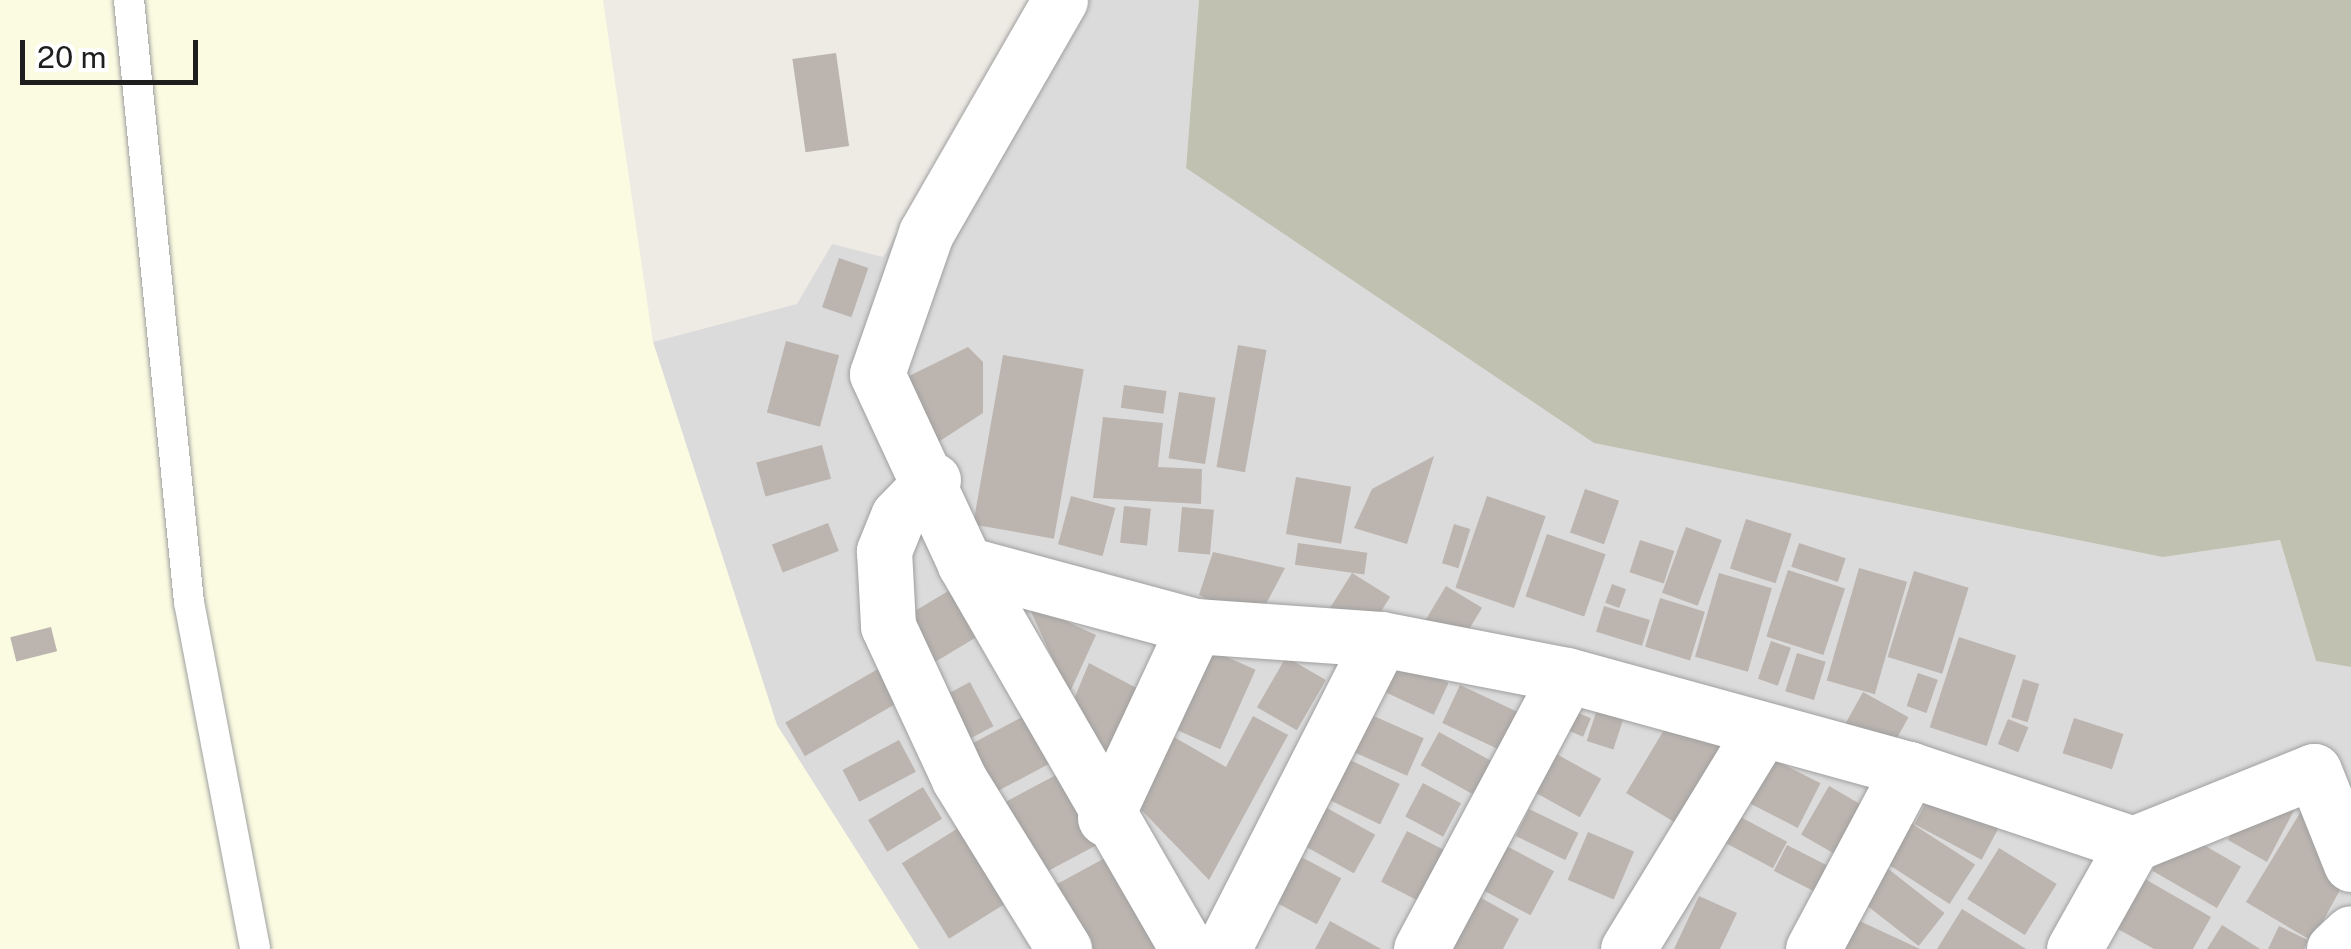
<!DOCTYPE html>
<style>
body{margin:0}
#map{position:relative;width:2351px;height:949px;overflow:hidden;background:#eeebe5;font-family:"Public Sans",sans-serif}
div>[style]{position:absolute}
.residential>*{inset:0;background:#dcdbdb}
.education>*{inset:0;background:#fafbe1}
.construction>*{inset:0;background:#c1c1b2}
.building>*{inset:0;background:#bbb4af;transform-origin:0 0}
.roads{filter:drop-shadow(0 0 2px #9f9f9f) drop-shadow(0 0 2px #9f9f9f)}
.service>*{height:30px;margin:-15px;padding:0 15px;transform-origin:15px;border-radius:15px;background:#fff}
.minor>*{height:55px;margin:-27.5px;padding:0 27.5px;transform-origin:27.5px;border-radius:27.5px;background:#fff}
span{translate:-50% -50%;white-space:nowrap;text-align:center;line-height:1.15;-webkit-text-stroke:8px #fff;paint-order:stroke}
.scale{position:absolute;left:20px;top:40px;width:178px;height:45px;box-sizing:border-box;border:5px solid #1e1e1e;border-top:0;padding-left:12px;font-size:30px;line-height:35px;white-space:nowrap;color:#1e1e1e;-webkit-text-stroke:8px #fff;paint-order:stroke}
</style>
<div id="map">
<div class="residential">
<div style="clip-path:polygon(1033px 0,1199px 0,1186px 168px,2163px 557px,2280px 540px,2316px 661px,2351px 667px,2351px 949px,919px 949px,777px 726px,653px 342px,797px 304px,832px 244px,883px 257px)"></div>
</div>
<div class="education">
<div style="clip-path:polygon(0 0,603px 0,653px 342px,777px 725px,919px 949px,0 949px)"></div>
</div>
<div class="construction">
<div style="clip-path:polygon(1199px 0,2351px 0,2351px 667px,2316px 661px,2280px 540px,2163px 557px,1594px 443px,1186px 168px)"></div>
</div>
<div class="building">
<div style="left:836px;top:53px;width:94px;height:44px;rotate:82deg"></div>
<div style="left:839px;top:258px;width:31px;height:52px;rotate:19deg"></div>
<div style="left:786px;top:341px;width:55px;height:74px;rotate:15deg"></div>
<div style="left:1238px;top:345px;width:29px;height:124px;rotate:10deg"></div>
<div style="clip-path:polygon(968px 347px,983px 362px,983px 413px,926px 450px,905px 378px)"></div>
<div style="left:1003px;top:355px;width:82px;height:172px;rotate:10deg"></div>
<div style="left:1124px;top:385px;width:43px;height:23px;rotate:8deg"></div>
<div style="left:1179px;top:392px;width:37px;height:67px;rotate:9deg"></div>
<div style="clip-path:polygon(1103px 417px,1163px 423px,1158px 467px,1202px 469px,1201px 504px,1093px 498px)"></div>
<div style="left:822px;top:445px;width:35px;height:68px;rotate:75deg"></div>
<div style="clip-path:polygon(1434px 456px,1407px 544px,1354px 528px,1372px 489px)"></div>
<div style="left:1296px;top:477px;width:56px;height:58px;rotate:10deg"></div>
<div style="left:1585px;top:489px;width:36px;height:46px;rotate:19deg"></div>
<div style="left:1071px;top:496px;width:46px;height:50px;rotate:15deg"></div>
<div style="left:1487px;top:496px;width:62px;height:97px;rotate:19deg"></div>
<div style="left:1124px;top:506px;width:27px;height:37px;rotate:6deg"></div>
<div style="left:1182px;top:507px;width:32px;height:45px;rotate:5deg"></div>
<div style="left:1746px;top:519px;width:48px;height:52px;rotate:18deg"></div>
<div style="left:828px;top:523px;width:30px;height:60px;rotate:69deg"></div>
<div style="left:1454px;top:524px;width:17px;height:41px;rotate:17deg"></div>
<div style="left:1686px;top:527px;width:38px;height:70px;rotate:20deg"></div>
<div style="left:1547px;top:534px;width:62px;height:66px;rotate:19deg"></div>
<div style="left:1640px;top:540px;width:36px;height:34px;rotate:18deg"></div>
<div style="left:1298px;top:543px;width:70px;height:22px;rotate:8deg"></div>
<div style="left:1799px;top:543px;width:49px;height:25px;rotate:18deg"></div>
<div style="clip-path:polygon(1213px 552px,1285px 568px,1255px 625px,1199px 595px)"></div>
<div style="left:1859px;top:568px;width:50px;height:117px;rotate:16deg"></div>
<div style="left:1788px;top:570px;width:60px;height:70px;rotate:18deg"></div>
<div style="left:1914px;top:571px;width:57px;height:90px;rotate:17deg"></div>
<div style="left:1352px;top:573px;width:45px;height:47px;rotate:32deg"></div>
<div style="left:1719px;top:573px;width:55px;height:87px;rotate:16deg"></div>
<div style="left:1612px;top:584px;width:15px;height:20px;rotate:20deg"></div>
<div style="left:1446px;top:586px;width:42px;height:47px;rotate:31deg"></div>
<div style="left:955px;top:587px;width:54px;height:74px;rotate:59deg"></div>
<div style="left:1660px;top:598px;width:47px;height:51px;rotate:17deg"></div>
<div style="clip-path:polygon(1027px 603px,1096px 635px,1069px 694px)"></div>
<div style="left:1604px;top:606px;width:48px;height:27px;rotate:17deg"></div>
<div style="left:51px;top:627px;width:25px;height:42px;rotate:76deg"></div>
<div style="left:1959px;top:637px;width:60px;height:95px;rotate:18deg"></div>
<div style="left:1771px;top:641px;width:21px;height:40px;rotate:19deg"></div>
<div style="left:1209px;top:649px;width:51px;height:87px;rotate:24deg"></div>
<div style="left:1797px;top:653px;width:30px;height:40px;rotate:17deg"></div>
<div style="left:1286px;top:657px;width:46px;height:58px;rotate:30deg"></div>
<div style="left:1395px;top:658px;width:59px;height:35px;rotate:25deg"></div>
<div style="clip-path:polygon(1089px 663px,1146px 693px,1113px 769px,1074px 699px)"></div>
<div style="left:878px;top:669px;width:39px;height:107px;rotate:60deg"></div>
<div style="left:1918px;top:673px;width:21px;height:35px;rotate:19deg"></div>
<div style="left:2023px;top:679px;width:17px;height:40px;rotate:17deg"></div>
<div style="left:970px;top:682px;width:50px;height:34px;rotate:62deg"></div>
<div style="left:1460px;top:685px;width:68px;height:42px;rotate:25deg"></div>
<div style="left:1863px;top:692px;width:52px;height:51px;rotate:29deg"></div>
<div style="left:1600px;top:700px;width:28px;height:43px;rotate:18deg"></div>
<div style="left:1555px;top:703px;width:39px;height:20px;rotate:23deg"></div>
<div style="left:1039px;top:708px;width:54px;height:78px;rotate:62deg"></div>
<div style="left:1358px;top:709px;width:72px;height:41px;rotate:24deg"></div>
<div style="left:1673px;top:715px;width:60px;height:91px;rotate:31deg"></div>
<div style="clip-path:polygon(1253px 716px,1288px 735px,1209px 880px,1125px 793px,1160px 729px,1226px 767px)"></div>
<div style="left:2074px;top:718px;width:52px;height:37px;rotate:18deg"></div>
<div style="left:2008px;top:719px;width:22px;height:27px;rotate:22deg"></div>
<div style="left:1439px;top:732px;width:68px;height:38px;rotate:29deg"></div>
<div style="left:899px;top:740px;width:36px;height:64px;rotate:62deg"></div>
<div style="left:1533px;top:741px;width:78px;height:44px;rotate:29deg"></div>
<div style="left:1759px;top:752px;width:69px;height:50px;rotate:27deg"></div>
<div style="left:1336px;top:753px;width:71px;height:45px;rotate:26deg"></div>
<div style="left:1073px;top:766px;width:81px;height:80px;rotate:62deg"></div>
<div style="left:1938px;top:780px;width:76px;height:50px;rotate:28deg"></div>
<div style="left:1423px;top:783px;width:43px;height:38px;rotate:28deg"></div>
<div style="left:1829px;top:786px;width:59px;height:56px;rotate:30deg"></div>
<div style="left:923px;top:787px;width:37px;height:64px;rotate:59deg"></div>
<div style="left:1307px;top:797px;width:78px;height:44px;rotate:29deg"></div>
<div style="clip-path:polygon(2301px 797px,2267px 862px,2228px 840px,2249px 800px)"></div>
<div style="clip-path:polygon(2306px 803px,2346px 879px,2312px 941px,2246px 902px)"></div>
<div style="left:1720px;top:806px;width:76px;height:30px;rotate:28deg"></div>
<div style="left:1529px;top:809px;width:55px;height:30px;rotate:26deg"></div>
<div style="left:1908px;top:821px;width:80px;height:47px;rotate:33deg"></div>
<div style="left:968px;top:822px;width:89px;height:78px;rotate:58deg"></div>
<div style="left:2176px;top:829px;width:75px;height:48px;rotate:30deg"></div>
<div style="left:1407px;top:831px;width:51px;height:57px;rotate:27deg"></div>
<div style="left:1588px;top:832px;width:50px;height:52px;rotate:23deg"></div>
<div style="left:1486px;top:835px;width:77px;height:50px;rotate:28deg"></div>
<div style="left:1787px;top:845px;width:59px;height:29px;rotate:27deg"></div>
<div style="left:1999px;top:848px;width:68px;height:60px;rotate:32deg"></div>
<div style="left:1290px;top:851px;width:58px;height:52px;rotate:28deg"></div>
<div style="clip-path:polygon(1116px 852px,1169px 949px,1078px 949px,1046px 890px)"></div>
<div style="left:1887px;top:868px;width:73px;height:42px;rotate:38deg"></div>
<div style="clip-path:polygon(2145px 879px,2211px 917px,2193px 949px,2154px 949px,2118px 929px)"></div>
<div style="clip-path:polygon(1458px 885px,1519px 919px,1503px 949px,1443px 949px)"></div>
<div style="clip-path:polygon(1699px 896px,1737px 913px,1720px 949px,1674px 949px)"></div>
<div style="clip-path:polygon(1962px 909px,2026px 949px,1937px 949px)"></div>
<div style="clip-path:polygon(1851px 917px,1920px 949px,1836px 949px)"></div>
<div style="clip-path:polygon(1330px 921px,1381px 949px,1315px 949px)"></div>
<div style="clip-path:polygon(2222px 925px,2260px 949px,2207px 949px)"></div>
<div style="clip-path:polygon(2279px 926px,2308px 940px,2304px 949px,2268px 949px)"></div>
</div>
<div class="roads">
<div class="service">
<div style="left:129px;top:0;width:605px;rotate:84.31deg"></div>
<div style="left:189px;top:602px;width:353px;rotate:79.2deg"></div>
</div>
<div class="minor">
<div style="left:1060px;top:0;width:269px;rotate:119.9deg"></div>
<div style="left:926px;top:233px;width:149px;rotate:109.2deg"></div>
<div style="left:877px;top:374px;width:209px;rotate:65.1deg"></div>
<div style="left:965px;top:564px;width:444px;rotate:60deg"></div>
<div style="left:933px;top:480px;width:50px;rotate:134.2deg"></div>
<div style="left:898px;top:516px;width:38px;rotate:112deg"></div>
<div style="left:884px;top:551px;width:75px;rotate:86.9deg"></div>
<div style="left:888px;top:626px;width:169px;rotate:65.1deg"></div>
<div style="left:959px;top:779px;width:200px;rotate:58.3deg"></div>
<div style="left:965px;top:564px;width:238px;rotate:15.1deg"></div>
<div style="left:1195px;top:626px;width:186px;rotate:4deg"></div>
<div style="left:1381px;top:639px;width:189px;rotate:11deg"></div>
<div style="left:1567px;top:675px;width:355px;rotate:15.4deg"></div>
<div style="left:1909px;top:769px;width:236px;rotate:18.5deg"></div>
<div style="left:1105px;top:818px;width:212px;rotate:-64.9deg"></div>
<div style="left:1223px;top:949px;width:348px;rotate:-63deg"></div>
<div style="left:1421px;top:949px;width:310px;rotate:-61.9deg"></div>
<div style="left:1628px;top:949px;width:253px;rotate:-58.6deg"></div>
<div style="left:1813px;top:949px;width:204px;rotate:-61.9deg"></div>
<div style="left:2074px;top:949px;width:120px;rotate:-60.7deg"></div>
<div style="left:2133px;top:844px;width:195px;rotate:-22deg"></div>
<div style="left:2314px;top:771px;width:100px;rotate:68.3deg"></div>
<div style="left:2334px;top:949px;width:23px;rotate:-43deg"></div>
</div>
</div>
<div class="scale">20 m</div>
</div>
